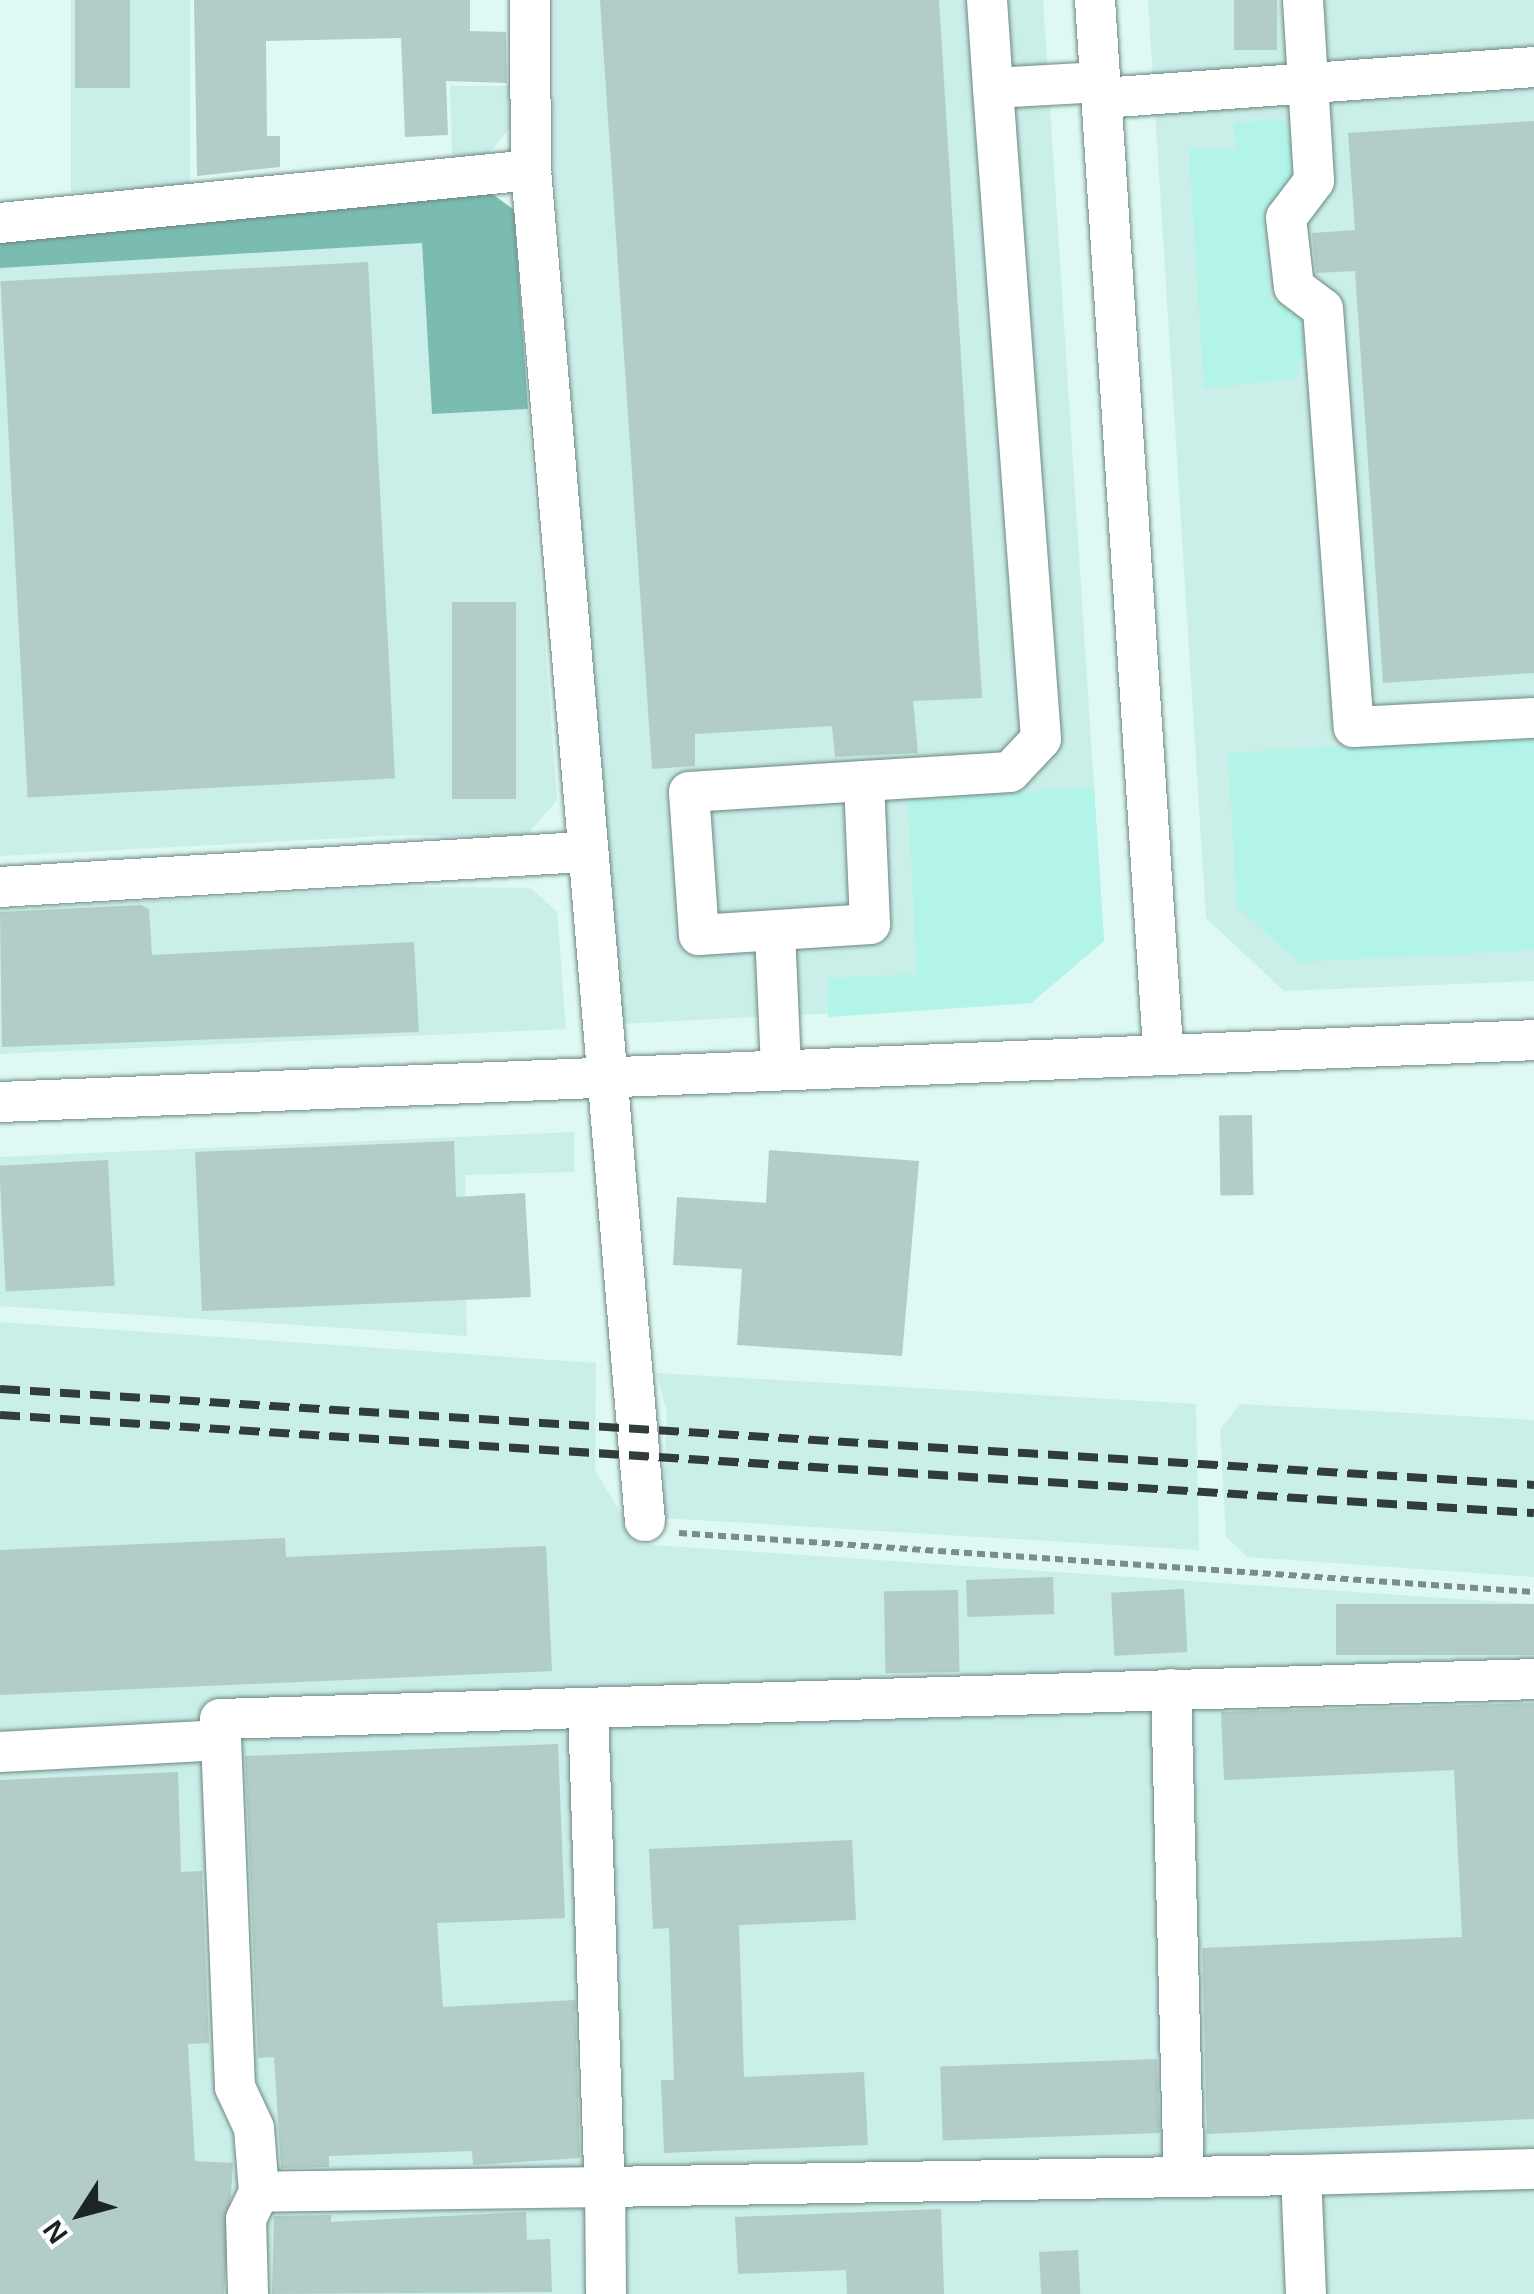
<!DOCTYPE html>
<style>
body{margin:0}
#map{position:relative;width:1534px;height:2294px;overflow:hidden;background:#def9f3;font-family:Arial,sans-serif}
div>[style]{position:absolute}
.built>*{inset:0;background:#caeee8;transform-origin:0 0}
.green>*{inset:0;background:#b3f4e8}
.water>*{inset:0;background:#7bbcb1}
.building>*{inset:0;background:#b2ccc7;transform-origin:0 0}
.path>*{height:6px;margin-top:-3px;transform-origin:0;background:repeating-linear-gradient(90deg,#7b8d8a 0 8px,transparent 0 13px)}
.roads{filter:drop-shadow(0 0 2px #6e8782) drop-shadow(0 0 2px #6e8782)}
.minor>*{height:40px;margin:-20px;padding:0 20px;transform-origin:20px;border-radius:20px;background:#fff}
.rail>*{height:8px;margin-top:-4px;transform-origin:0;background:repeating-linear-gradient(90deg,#313d3a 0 20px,transparent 0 30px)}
span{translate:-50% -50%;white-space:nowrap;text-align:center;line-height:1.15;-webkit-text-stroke:9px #fff;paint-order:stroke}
.north{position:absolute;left:30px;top:2164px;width:100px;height:100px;-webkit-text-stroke:8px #fff;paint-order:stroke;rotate:234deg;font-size:28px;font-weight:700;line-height:40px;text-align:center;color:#1b2523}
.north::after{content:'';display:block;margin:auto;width:35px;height:45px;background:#1b2523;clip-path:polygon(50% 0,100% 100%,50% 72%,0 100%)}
</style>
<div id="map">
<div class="built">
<div style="left:71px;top:0;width:119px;height:192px"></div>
<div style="clip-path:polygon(554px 0,1043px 0,1104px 941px,1031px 1003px,619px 1024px,554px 167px)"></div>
<div style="clip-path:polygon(1148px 0,1534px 0,1534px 981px,1284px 991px,1206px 918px)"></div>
<div style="clip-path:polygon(510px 86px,510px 128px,488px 154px,452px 158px,450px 86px)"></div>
<div style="clip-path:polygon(422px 243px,432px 414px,528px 409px,557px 800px,524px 838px,406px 835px,0 856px,0 268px)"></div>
<div style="clip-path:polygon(407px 887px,531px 888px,557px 912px,566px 1029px,0 1054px,0 909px)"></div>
<div style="clip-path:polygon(574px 1132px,574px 1172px,465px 1175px,467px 1336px,0 1306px,0 1157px)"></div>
<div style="clip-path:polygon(0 1322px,596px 1363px,595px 1470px,639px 1544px,1534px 1604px,1534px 2294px,0 2294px)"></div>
<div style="clip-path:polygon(656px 1373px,1196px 1404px,1199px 1550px,662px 1518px,667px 1412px)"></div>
<div style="clip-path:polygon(1241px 1404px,1534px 1420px,1534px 1577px,1248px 1557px,1226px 1537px,1220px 1429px)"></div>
</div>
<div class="green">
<div style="clip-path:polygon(1282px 120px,1296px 135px,1299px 185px,1263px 217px,1270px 297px,1308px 321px,1309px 359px,1299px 359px,1298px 378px,1204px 389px,1189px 149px,1237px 150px,1233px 122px)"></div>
<div style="clip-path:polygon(1534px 734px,1534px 950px,1299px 962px,1237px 907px,1228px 753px)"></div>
<div style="clip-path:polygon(1094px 787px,1104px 941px,1031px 1003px,828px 1017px,828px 978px,917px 974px,908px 800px)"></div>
</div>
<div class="water">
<div style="clip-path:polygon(487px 190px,514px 210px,528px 409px,432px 414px,422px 243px,0 268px,0 241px)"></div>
</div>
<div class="building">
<div style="left:75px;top:0;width:55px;height:88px"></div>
<div style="clip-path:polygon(194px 0,470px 0,470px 31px,506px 32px,507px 83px,446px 81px,448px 135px,405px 137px,401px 38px,266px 41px,267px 136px,280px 136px,280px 167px,197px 176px)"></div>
<div style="clip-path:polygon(600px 0,939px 0,982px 698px,913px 701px,918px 753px,835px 757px,832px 726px,695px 734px,695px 766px,652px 769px)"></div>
<div style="left:1234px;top:0;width:43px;height:50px"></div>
<div style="clip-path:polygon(1534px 121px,1534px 673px,1383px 683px,1355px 271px,1316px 273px,1312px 233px,1355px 230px,1348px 133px)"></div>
<div style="left:368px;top:262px;width:517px;height:368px;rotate:87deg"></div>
<div style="left:452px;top:602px;width:64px;height:197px"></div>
<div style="clip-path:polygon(141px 905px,149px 909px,152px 955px,414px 942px,419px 1032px,2px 1047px,0 912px)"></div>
<div style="left:1252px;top:1115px;width:80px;height:33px;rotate:89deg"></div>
<div style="clip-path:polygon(454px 1141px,456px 1197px,525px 1193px,531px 1297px,202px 1311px,195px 1152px)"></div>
<div style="clip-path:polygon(769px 1150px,919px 1161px,902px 1356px,737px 1345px,742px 1269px,673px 1265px,677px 1197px,766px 1203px)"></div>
<div style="left:108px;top:1160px;width:126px;height:109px;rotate:87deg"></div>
<div style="clip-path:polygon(285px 1538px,286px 1557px,546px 1546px,552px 1671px,0 1695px,0 1550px)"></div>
<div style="left:1053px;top:1577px;width:37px;height:87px;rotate:88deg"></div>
<div style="left:1184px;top:1589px;width:63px;height:73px;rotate:87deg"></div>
<div style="left:958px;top:1590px;width:82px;height:74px;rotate:89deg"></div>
<div style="left:1534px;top:1604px;width:51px;height:198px;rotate:90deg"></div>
<div style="clip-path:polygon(1534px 1703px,1534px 2119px,1207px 2134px,1202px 1948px,1462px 1937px,1454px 1770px,1224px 1780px,1221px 1712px)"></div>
<div style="clip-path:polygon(558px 1744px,565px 1918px,437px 1923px,443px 2007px,575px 2000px,580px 2158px,473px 2165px,472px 2151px,329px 2156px,329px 2167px,281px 2168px,274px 2057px,258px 2058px,245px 1756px)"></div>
<div style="clip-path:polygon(178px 1772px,181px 1872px,202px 1871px,209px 2043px,188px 2044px,195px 2161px,233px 2163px,224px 2294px,0 2294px,0 1780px)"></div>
<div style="clip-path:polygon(852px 1840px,856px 1920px,739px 1925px,744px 2077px,864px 2072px,868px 2145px,664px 2153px,661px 2080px,674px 2080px,669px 1928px,653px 1929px,649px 1849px)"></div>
<div style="left:1157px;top:2059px;width:74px;height:217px;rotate:88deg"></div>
<div style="clip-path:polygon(941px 2209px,944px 2294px,847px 2294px,846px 2270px,738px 2274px,735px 2217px)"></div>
<div style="clip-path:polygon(526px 2212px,527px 2240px,550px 2239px,552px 2292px,272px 2294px,274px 2216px,331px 2215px,331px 2222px)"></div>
<div style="left:1078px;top:2250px;width:44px;height:39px;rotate:87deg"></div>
</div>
<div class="path">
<div style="left:679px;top:1533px;width:857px;rotate:3.95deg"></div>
</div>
<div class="roads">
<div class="minor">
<div style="left:530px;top:0;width:170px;rotate:89.7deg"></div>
<div style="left:531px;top:170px;width:1356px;rotate:85.18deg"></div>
<div style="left:987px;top:0;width:88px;rotate:86.1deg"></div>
<div style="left:993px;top:88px;width:108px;rotate:-3.2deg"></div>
<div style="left:1095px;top:0;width:1050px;rotate:86.29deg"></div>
<div style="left:1303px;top:0;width:181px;rotate:86.5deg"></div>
<div style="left:1314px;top:181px;width:46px;rotate:127.1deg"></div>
<div style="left:1286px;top:218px;width:69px;rotate:83.4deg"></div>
<div style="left:1294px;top:287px;width:36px;rotate:37deg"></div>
<div style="left:1323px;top:309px;width:419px;rotate:85.8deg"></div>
<div style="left:1354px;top:727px;width:180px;rotate:-2.9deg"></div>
<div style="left:1102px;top:98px;width:433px;rotate:-4.1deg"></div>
<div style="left:0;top:223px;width:534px;rotate:-5.7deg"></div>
<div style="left:864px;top:781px;width:143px;rotate:87.6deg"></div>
<div style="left:870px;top:924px;width:171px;rotate:176.3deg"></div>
<div style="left:699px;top:935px;width:143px;rotate:-94deg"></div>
<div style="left:689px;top:792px;width:175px;rotate:-3.6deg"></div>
<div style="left:864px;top:781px;width:146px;rotate:-3.5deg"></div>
<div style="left:1010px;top:772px;width:45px;rotate:-46.8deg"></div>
<div style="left:1041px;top:739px;width:653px;rotate:-94.22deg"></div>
<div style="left:0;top:887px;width:584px;rotate:-3.44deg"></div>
<div style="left:775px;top:931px;width:137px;rotate:87.5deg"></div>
<div style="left:0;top:1102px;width:1535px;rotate:-2.31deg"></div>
<div style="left:1171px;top:1689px;width:488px;rotate:88.5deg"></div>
<div style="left:588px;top:1710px;width:477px;rotate:88deg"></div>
<div style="left:605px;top:2187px;width:696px;rotate:-0.99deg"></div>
<div style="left:0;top:1752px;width:221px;rotate:-3.1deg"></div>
<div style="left:248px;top:2294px;width:75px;rotate:-91.5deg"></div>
<div style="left:246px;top:2219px;width:30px;rotate:-64deg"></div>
<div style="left:606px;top:2294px;width:107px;rotate:-90.5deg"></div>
<div style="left:605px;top:2187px;width:346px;rotate:179.2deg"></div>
<div style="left:259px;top:2192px;width:64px;rotate:-94.5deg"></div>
<div style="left:254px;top:2128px;width:45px;rotate:-114.9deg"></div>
<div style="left:235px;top:2087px;width:368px;rotate:-92.3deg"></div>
<div style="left:220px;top:1719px;width:1315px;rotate:-1.74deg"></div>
<div style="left:1306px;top:2294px;width:119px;rotate:-92.4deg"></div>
<div style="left:1301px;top:2175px;width:233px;rotate:-1.5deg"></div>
</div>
</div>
<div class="rail">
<div style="left:0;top:1389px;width:1537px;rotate:3.58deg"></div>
<div style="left:0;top:1415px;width:1537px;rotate:3.66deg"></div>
</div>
<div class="north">N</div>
</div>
